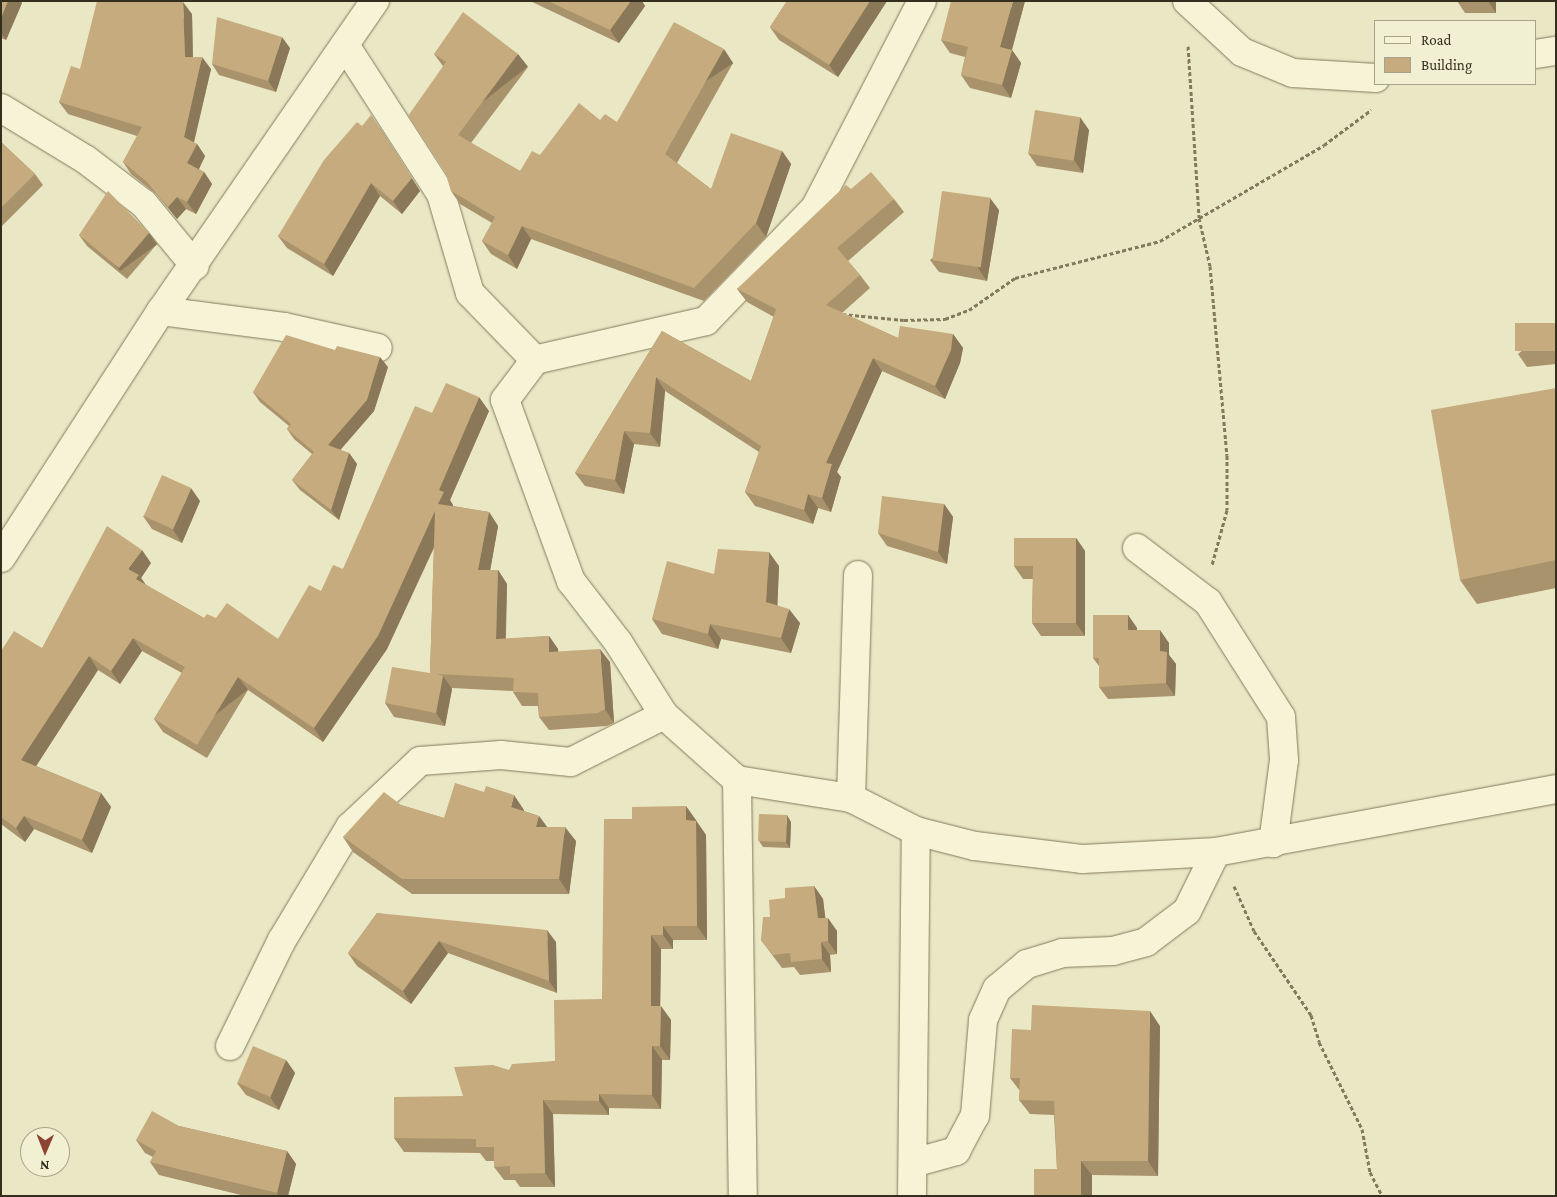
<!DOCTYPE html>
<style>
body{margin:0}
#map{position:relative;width:1557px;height:1197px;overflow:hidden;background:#eae7c4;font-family:"Crimson Pro",serif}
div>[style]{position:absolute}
.path>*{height:3px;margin-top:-1.5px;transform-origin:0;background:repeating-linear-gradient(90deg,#837a5c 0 4px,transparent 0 6.5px)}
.roads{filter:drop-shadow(0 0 1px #837a5c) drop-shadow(0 0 1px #837a5c)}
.minor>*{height:28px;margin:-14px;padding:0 14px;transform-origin:14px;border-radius:14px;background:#f6f3d6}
.wall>*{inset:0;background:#a9936c}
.shaded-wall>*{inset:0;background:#8a7858;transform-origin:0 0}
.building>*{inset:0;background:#c5ab7d;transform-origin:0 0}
span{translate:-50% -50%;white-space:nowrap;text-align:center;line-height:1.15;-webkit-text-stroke:5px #f2f0d3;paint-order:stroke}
.frame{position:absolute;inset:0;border:2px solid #342e1f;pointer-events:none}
.legend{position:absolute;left:1374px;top:20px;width:162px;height:65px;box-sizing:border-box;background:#f2f0d3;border:1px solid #a6a28b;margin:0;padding:6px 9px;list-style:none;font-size:15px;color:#342e1f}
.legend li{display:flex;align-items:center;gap:10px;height:25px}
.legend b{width:25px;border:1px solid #a6a28b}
.north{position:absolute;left:20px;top:1127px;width:50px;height:50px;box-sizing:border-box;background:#f2f0d3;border:1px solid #a6a28b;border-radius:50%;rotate:181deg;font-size:14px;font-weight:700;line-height:20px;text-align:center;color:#342e1f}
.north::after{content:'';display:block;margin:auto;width:18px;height:22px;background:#8d4531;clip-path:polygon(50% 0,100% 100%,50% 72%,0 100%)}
</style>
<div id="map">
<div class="path">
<div style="left:1188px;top:46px;width:172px;rotate:86.3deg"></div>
<div style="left:1199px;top:218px;width:49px;rotate:77.1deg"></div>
<div style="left:1210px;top:266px;width:190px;rotate:84.9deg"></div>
<div style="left:1227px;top:455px;width:55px;rotate:90deg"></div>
<div style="left:1227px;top:510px;width:57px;rotate:105.3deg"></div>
<div style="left:842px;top:314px;width:62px;rotate:5.5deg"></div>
<div style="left:904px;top:320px;width:41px;rotate:-1.4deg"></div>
<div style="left:945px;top:319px;width:26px;rotate:-21deg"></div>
<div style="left:969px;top:310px;width:56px;rotate:-34.8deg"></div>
<div style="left:1015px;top:278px;width:150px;rotate:-14.3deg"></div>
<div style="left:1160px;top:241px;width:190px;rotate:-30.3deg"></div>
<div style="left:1324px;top:145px;width:59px;rotate:-36.7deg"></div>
<div style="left:1234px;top:886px;width:49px;rotate:66deg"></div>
<div style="left:1254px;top:931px;width:102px;rotate:55.8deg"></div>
<div style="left:1311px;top:1015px;width:28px;rotate:73deg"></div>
<div style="left:1319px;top:1042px;width:97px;rotate:63.7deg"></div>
<div style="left:1362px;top:1129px;width:44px;rotate:79.5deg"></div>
<div style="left:1370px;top:1172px;width:27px;rotate:63deg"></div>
</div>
<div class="roads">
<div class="minor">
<div style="left:922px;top:1px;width:233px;rotate:117.3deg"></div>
<div style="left:815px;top:208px;width:157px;rotate:134deg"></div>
<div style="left:706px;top:321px;width:175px;rotate:167.2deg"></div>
<div style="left:535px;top:360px;width:50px;rotate:126.9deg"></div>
<div style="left:505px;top:400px;width:193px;rotate:70deg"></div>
<div style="left:571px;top:581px;width:77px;rotate:52.4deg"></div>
<div style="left:618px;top:642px;width:86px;rotate:57.8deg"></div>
<div style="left:664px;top:715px;width:98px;rotate:41.7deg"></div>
<div style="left:737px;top:780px;width:115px;rotate:9deg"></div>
<div style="left:851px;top:798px;width:73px;rotate:26.9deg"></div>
<div style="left:916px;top:831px;width:61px;rotate:14.3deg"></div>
<div style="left:975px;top:846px;width:109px;rotate:6.9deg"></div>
<div style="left:1083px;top:859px;width:133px;rotate:-3deg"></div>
<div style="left:1216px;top:852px;width:346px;rotate:-10.5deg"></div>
<div style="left:1187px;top:1px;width:75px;rotate:42.8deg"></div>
<div style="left:1242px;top:52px;width:55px;rotate:22.4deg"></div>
<div style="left:1293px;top:73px;width:83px;rotate:3.4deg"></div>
<div style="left:345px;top:45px;width:177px;rotate:57.2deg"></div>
<div style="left:441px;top:194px;width:103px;rotate:73.7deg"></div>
<div style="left:470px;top:293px;width:93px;rotate:45.9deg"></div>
<div style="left:1536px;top:54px;width:20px;rotate:-9deg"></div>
<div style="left:1px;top:108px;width:98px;rotate:31.3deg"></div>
<div style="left:85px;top:159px;width:74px;rotate:37.3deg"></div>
<div style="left:144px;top:204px;width:80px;rotate:50.6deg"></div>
<div style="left:161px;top:311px;width:124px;rotate:7.4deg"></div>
<div style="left:284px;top:327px;width:96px;rotate:12.6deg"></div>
<div style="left:1137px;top:548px;width:89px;rotate:37.3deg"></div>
<div style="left:1208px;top:602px;width:136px;rotate:57.6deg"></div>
<div style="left:1281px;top:717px;width:43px;rotate:86deg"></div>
<div style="left:1284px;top:760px;width:84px;rotate:97.5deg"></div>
<div style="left:1px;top:558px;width:294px;rotate:-57.1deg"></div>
<div style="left:161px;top:311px;width:377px;rotate:-55.4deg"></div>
<div style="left:737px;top:780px;width:416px;rotate:89.2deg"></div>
<div style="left:851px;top:798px;width:223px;rotate:-88.2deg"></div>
<div style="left:230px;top:1046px;width:118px;rotate:-63.9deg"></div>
<div style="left:282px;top:940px;width:132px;rotate:-59deg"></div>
<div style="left:350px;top:827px;width:96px;rotate:-43.3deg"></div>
<div style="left:420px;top:761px;width:81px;rotate:-4.2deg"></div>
<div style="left:501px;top:755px;width:70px;rotate:5.7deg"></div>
<div style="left:571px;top:762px;width:104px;rotate:-26.8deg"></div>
<div style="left:913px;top:1163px;width:45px;rotate:-15.6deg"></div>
<div style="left:956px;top:1151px;width:40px;rotate:-62deg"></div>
<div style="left:975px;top:1116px;width:96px;rotate:-85.2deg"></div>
<div style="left:983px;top:1020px;width:34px;rotate:-66deg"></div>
<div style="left:997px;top:989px;width:39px;rotate:-40deg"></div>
<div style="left:1027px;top:964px;width:37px;rotate:-17deg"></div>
<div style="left:1062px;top:953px;width:51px;rotate:-2.2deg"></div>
<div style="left:1113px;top:951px;width:34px;rotate:-15deg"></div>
<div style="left:1146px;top:942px;width:51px;rotate:-37.1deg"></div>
<div style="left:1187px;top:911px;width:66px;rotate:-63.8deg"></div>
<div style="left:912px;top:1196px;width:365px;rotate:-89.4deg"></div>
</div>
</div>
<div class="wall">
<div style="clip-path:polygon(1px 1px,22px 3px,6px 40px,1px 38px)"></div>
<div style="clip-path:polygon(530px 1px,642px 1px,645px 6px,619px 43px)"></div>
<div style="clip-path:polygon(787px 1px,887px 1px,838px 77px,779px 40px,770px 27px)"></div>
<div style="clip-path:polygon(1025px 1px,1012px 50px,1021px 63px,1011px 98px,970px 88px,961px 75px,965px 57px,950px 53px,941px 40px)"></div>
<div style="clip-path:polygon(1457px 1px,1517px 1px,1496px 2px,1496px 13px,1465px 13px)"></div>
<div style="clip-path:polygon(192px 14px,193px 57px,211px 69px,194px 143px,197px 144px,205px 156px,199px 169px,204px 172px,212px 184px,196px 214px,186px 209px,177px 219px,156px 194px,131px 174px,123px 162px,137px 136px,68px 114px,59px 102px,80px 69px)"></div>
<div style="clip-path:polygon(290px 48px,276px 92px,219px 75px,212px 64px)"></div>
<div style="clip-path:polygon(434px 54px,528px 67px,471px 143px,520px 171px,540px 155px,600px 120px,617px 122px,733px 63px,677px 163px,711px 189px,782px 151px,791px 164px,766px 237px,704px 301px,531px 239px,517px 269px,491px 254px,482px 241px,492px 223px,460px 204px,451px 191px,443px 66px)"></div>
<div style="clip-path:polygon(362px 126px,380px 128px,420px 191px,402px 214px,380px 196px,333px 276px,287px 248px,278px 236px)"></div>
<div style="clip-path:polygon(1089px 130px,1083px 173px,1037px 166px,1028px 153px)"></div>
<div style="clip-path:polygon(1px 142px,35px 174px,43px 185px,1px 227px)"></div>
<div style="clip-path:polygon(851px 189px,894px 199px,904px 212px,848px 261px,860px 275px,870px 288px,842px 313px,898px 338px,953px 334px,963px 348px,960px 363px,945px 399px,882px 371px,837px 472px,841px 477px,831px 512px,818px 508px,813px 524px,755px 506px,745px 492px,759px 452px,665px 391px,660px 447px,634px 444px,624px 494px,585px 486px,575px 473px,662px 331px,751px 381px,774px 317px,747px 302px,737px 289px)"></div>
<div style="clip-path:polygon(999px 210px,987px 281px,939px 272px,930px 260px)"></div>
<div style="clip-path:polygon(149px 233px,157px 244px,127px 279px,87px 246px,79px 235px)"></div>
<div style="clip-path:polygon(1556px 323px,1556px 364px,1527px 367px,1518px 354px)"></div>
<div style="clip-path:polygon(388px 367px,374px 411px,340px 450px,349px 453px,357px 464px,339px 520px,300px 490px,292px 480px,312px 454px,294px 439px,287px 429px,289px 426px,260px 402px,253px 392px)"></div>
<div style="clip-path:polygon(1556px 388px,1556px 588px,1477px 604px,1460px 580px)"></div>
<div style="clip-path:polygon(489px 411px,450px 500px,453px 505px,453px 506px,489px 512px,498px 526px,490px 570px,498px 570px,507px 584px,506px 639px,549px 636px,558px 649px,558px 652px,610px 662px,614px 723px,607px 726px,549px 730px,539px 717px,538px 706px,522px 706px,513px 692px,513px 691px,452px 688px,452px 689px,445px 726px,394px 717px,385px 703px,430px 673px,434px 548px,387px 649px,323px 742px,248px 690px,207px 758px,163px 732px,154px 719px,182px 673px,142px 651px,120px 684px,98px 670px,36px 766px,101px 793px,111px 807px,92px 853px,34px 829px,25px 842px,1px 824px,1px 651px,42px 648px,151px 563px,141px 578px,146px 585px,204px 618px,216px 618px,278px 639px,321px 591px,343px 569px,432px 413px)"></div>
<div style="clip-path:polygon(200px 501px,182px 543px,152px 529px,143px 516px)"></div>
<div style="clip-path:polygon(944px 504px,953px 517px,947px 564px,887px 546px,878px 533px)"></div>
<div style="clip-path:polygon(1076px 538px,1085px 551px,1085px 636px,1041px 636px,1032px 623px,1033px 579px,1023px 579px,1014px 566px)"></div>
<div style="clip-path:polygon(779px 566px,777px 605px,800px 623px,791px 653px,721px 639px,718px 649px,662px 634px,652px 619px,714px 574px)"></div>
<div style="clip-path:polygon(1128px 615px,1137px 628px,1137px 630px,1169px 643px,1169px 655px,1176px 664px,1175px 696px,1108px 699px,1099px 687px,1099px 666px,1093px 658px)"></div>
<div style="clip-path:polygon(401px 805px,444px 818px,524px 810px,524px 811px,539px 816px,547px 827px,576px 841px,569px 894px,412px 894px,353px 852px,343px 837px)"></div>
<div style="clip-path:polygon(696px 820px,706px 835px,707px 940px,673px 940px,673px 949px,661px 949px,660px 1006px,671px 1020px,670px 1060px,662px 1060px,661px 1109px,609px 1108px,609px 1115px,553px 1114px,555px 1187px,520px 1187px,515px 1180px,504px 1180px,494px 1167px,494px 1161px,486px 1161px,480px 1153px,404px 1152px,394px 1138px,463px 1096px,509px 1070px,555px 1061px,602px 999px)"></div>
<div style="clip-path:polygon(791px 822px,790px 848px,763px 847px,759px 841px)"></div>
<div style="clip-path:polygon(814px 886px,823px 899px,825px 918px,837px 931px,837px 954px,830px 955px,831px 972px,800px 975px,794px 967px,782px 968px,761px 940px,770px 917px,785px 898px)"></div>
<div style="clip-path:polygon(377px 913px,556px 942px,557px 993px,448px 953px,411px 1004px,357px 966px,348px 953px)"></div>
<div style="clip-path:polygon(1160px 1026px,1158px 1176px,1092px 1175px,1057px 1169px,1054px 1115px,1030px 1114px,1019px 1100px,1020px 1091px,1010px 1078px,1031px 1030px)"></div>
<div style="clip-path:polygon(286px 1060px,295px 1073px,279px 1110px,246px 1095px,237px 1083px)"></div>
<div style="clip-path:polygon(179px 1126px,287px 1151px,296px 1164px,288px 1196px,245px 1196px,159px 1175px,150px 1162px,153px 1157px,145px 1153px,136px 1140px)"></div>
</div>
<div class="shaded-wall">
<div style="clip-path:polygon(8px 1px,21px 1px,22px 3px,6px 40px,1px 33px,1px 18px)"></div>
<div style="clip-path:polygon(631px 1px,642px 1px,645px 6px,619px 43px,610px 30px)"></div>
<div style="clip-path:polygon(870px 1px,887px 1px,838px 77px,829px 65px)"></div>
<div style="clip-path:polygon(1013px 1px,1025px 1px,1009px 60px,1000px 47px)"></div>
<div style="clip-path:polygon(1488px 1px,1496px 2px,1496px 13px)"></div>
<div style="clip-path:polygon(183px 2px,192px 14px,193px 69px,185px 57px)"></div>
<div style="clip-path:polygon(282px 37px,290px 48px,276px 92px,268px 81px)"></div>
<div style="left:724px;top:49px;width:17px;height:120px;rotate:57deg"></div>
<div style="clip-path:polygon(1012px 50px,1021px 63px,1011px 98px,1002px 85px)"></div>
<div style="left:518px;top:54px;width:16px;height:101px;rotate:52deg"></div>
<div style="clip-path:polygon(202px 57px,211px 69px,192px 149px,184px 137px)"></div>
<div style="clip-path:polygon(371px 115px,420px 191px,402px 214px,393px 201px)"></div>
<div style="clip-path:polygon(1080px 117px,1089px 130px,1083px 173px,1074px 160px)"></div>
<div style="clip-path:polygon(197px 144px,205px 156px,196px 175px,187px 163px)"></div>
<div style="clip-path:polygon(782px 151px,791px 164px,766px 237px,756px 223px)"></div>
<div style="clip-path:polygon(204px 172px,212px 184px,196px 214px,187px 202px)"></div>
<div style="clip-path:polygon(371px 183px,380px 196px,333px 276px,324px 264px)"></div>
<div style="clip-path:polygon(177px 197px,186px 209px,177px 219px,168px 207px)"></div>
<div style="clip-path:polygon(990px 198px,999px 210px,987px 281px,978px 268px)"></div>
<div style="clip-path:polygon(522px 226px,531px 239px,517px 269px,508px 255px)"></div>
<div style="left:149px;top:233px;width:14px;height:46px;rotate:54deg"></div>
<div style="clip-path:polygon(953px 334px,963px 348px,960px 363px,945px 399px,935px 386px)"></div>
<div style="clip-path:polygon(380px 357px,388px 367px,374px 411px,336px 455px,328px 445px)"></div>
<div style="clip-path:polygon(873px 358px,882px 371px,837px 472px,841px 477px,831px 512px,822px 498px,826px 463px)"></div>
<div style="clip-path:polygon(656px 377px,665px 391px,660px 447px,650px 433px)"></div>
<div style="clip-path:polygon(479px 397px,489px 411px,450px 500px,453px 505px,447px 518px,438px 504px,439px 490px)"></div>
<div style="clip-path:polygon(624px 431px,634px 444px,624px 494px,615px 480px)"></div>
<div style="clip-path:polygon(349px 453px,357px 464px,339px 520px,331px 510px)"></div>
<div style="clip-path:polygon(191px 488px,200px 501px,182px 543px,173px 530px)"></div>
<div style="clip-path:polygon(808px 494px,818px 508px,813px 524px,804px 510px)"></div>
<div style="clip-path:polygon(944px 504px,953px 517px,947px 564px,938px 552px)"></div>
<div style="clip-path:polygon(435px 511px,444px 525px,387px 649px,323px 742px,314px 728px)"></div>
<div style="clip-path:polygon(489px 512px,498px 526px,488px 583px,478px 570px)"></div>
<div style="clip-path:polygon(1076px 538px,1085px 551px,1085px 636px,1076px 623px)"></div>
<div style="clip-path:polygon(142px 550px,151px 563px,141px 578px,148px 588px,145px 593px,128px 569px)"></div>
<div style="clip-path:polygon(769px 552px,779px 566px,777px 617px,766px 602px)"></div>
<div style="clip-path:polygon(498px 570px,507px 584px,505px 653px,496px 639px)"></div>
<div style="clip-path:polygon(789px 609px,800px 623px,791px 653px,781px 638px)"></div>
<div style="clip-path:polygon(1128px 615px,1137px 628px,1137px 643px,1128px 630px)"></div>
<div style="clip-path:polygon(710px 624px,721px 639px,718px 649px,708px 634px)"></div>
<div style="clip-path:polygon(1160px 630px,1169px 643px,1169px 655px,1176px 664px,1175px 696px,1166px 683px,1160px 651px)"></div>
<div style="clip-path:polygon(549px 636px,558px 649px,559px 666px,549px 652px)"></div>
<div style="clip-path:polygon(133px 638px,142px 651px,120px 684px,111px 671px)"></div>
<div style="clip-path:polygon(600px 649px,610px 662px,614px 723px,605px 709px)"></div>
<div style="clip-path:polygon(89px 656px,98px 670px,31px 774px,21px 760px)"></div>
<div style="clip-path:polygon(443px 676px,452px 689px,445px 726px,436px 713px)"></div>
<div style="left:238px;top:677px;width:16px;height:79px;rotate:52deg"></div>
<div style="clip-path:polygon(101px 793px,111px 807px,92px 853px,82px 840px)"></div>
<div style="clip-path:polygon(514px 795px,524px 810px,521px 822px,511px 807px)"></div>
<div style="clip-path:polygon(686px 806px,696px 820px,696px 834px,686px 820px)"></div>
<div style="clip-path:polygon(787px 815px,791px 822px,790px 848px,786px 842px)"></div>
<div style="clip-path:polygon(24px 816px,34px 829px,25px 842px,16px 828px)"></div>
<div style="clip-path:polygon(539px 816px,550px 831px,536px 827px)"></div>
<div style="clip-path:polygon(696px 821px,706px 835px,707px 940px,697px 926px)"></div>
<div style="clip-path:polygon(565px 827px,576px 841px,569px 894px,559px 879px)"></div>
<div style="clip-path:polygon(814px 886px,823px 899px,827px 931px,818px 918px)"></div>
<div style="clip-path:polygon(828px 918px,837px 931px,837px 954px,828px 941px)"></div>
<div style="clip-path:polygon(663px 926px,673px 940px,673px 949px,663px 935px)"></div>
<div style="clip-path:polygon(547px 930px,556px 942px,557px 993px,549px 981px)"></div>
<div style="clip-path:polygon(651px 935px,661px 949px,660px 1020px,651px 1006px)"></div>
<div style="clip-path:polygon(439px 941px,448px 953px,411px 1004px,403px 991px)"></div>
<div style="clip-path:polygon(821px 942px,830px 955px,831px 972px,822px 959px)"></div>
<div style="clip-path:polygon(661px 1006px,671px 1020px,670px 1060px,660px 1046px)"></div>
<div style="clip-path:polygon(1150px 1011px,1160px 1026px,1158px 1176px,1148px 1161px)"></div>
<div style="clip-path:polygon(652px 1046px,662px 1060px,661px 1109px,652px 1095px)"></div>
<div style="clip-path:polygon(286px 1060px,295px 1073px,279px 1110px,270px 1097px)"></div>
<div style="clip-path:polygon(599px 1094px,609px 1108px,609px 1115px,599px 1101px)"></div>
<div style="clip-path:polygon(543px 1100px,553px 1114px,555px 1187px,545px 1173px)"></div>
<div style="clip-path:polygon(287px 1151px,296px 1164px,288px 1196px,279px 1196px,277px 1193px)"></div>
<div style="clip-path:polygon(1081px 1161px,1092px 1175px,1092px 1196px,1081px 1196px)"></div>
</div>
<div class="building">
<div style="clip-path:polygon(1px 1px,8px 1px,1px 18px)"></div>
<div style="clip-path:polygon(97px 1px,183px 2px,185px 57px,202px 57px,184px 137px,197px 144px,187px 163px,204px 172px,187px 202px,177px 197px,168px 207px,147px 182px,123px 162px,142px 127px,59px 102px,71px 66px,80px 69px)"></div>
<div style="clip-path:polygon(548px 1px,631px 1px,610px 30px)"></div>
<div style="clip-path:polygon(787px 1px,870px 1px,829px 65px,770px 27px)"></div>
<div style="clip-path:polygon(951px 1px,1013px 1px,1000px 47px,1012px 50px,1002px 85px,961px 75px,968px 47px,941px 40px)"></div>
<div style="clip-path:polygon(463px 12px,518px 54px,458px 135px,520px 171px,532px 151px,540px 155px,579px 103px,600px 120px,605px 114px,617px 122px,674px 22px,724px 49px,665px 154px,711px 189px,731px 133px,782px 151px,756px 223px,694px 288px,522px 226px,508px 255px,482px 241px,495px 217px,451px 191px,445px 172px,408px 116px,446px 62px,434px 54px)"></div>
<div style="clip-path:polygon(217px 17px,282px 37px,268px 81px,212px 64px)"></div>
<div style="left:1035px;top:110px;width:46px;height:44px;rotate:9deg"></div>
<div style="clip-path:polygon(371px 115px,412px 178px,393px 201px,371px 183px,324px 264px,278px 236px,324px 160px,357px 122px,362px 126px)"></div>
<div style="clip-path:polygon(1px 142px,35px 174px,1px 208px)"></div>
<div style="clip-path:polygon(871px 172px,894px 199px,837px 248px,860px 275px,826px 305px,898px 338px,900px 326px,953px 334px,951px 350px,935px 386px,873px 358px,826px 463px,832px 464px,822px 498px,808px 494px,804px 510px,745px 492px,761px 446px,656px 377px,650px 433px,624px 431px,615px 480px,575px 473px,662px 331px,751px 381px,776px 309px,737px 289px,846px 185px,851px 189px)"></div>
<div style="clip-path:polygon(108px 191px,149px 233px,119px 268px,79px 235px)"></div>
<div style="left:942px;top:191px;width:49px;height:70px;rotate:8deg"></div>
<div style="left:1556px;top:323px;width:28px;height:41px;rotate:90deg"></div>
<div style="clip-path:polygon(286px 335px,335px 350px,337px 346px,380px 357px,367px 400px,328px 445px,349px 453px,331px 510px,292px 480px,314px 452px,287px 429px,291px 424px,253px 392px)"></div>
<div style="clip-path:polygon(446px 383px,479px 397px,439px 490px,444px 492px,438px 504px,489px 512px,478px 570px,498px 570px,496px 639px,549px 636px,549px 652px,600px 649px,605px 709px,598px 713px,539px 717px,538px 693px,513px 692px,514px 678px,437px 674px,443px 676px,436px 713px,385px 703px,392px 667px,430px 673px,435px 511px,378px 636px,314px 728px,238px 677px,197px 745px,154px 719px,185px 667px,133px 638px,111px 671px,89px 656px,21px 760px,101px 793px,82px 840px,24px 816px,16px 828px,1px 817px,1px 651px,14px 631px,42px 648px,107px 526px,142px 550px,128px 569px,139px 575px,136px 579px,204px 618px,207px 614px,216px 618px,227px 603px,278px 639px,309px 585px,321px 591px,333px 565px,343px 569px,415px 406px,432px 413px)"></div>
<div style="clip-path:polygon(1556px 388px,1556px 560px,1460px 580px,1431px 410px)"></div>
<div style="left:162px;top:475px;width:32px;height:45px;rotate:24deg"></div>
<div style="clip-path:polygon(882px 496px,944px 504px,938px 552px,878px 533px)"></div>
<div style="clip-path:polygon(1014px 538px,1076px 538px,1076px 623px,1032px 623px,1033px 566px,1014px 566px)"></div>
<div style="clip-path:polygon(718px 549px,769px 552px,766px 602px,789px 609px,781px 638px,710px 624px,708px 634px,652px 619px,667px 561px,714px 574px)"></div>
<div style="clip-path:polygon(1093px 615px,1128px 615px,1128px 630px,1160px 630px,1160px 651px,1167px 652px,1166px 683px,1099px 687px,1099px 658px,1093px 658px)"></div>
<div style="clip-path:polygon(455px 783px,484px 792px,486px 786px,514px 795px,511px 807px,539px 816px,536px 827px,565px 827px,559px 879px,402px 879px,343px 837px,384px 792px,401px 805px,444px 818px)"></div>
<div style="clip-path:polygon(686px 806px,686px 820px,696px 821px,697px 926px,663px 926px,663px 935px,651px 935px,651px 1006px,661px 1006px,660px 1046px,652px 1046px,652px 1095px,599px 1094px,599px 1101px,543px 1100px,545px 1173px,510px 1174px,510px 1166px,494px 1167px,494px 1147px,476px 1147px,476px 1139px,394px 1138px,394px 1097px,463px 1096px,454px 1067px,493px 1065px,509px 1070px,512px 1064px,555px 1061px,554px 1000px,602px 999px,604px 819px,632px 819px,632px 807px)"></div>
<div style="left:759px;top:814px;width:28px;height:27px;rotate:2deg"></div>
<div style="clip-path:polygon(814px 886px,818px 918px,828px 918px,828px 941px,821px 942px,822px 959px,791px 962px,790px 953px,773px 955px,761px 940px,763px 917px,770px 917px,769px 900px,785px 898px,785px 888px)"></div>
<div style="clip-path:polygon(377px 913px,547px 930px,549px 981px,439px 941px,403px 991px,348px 953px)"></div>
<div style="clip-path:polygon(1032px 1005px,1150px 1011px,1148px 1161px,1081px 1161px,1081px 1196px,1034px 1196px,1034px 1169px,1057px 1169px,1054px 1101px,1019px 1100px,1020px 1078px,1010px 1078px,1012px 1029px,1031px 1030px)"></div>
<div style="left:253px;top:1046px;width:36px;height:40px;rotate:23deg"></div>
<div style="clip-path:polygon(152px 1111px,179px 1126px,287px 1151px,277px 1193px,150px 1162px,156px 1151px,136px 1140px)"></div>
</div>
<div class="frame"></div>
<ul class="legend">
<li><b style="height:6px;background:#f6f3d6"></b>Road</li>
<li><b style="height:14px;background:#c5ab7d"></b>Building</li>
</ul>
<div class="north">N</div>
</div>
